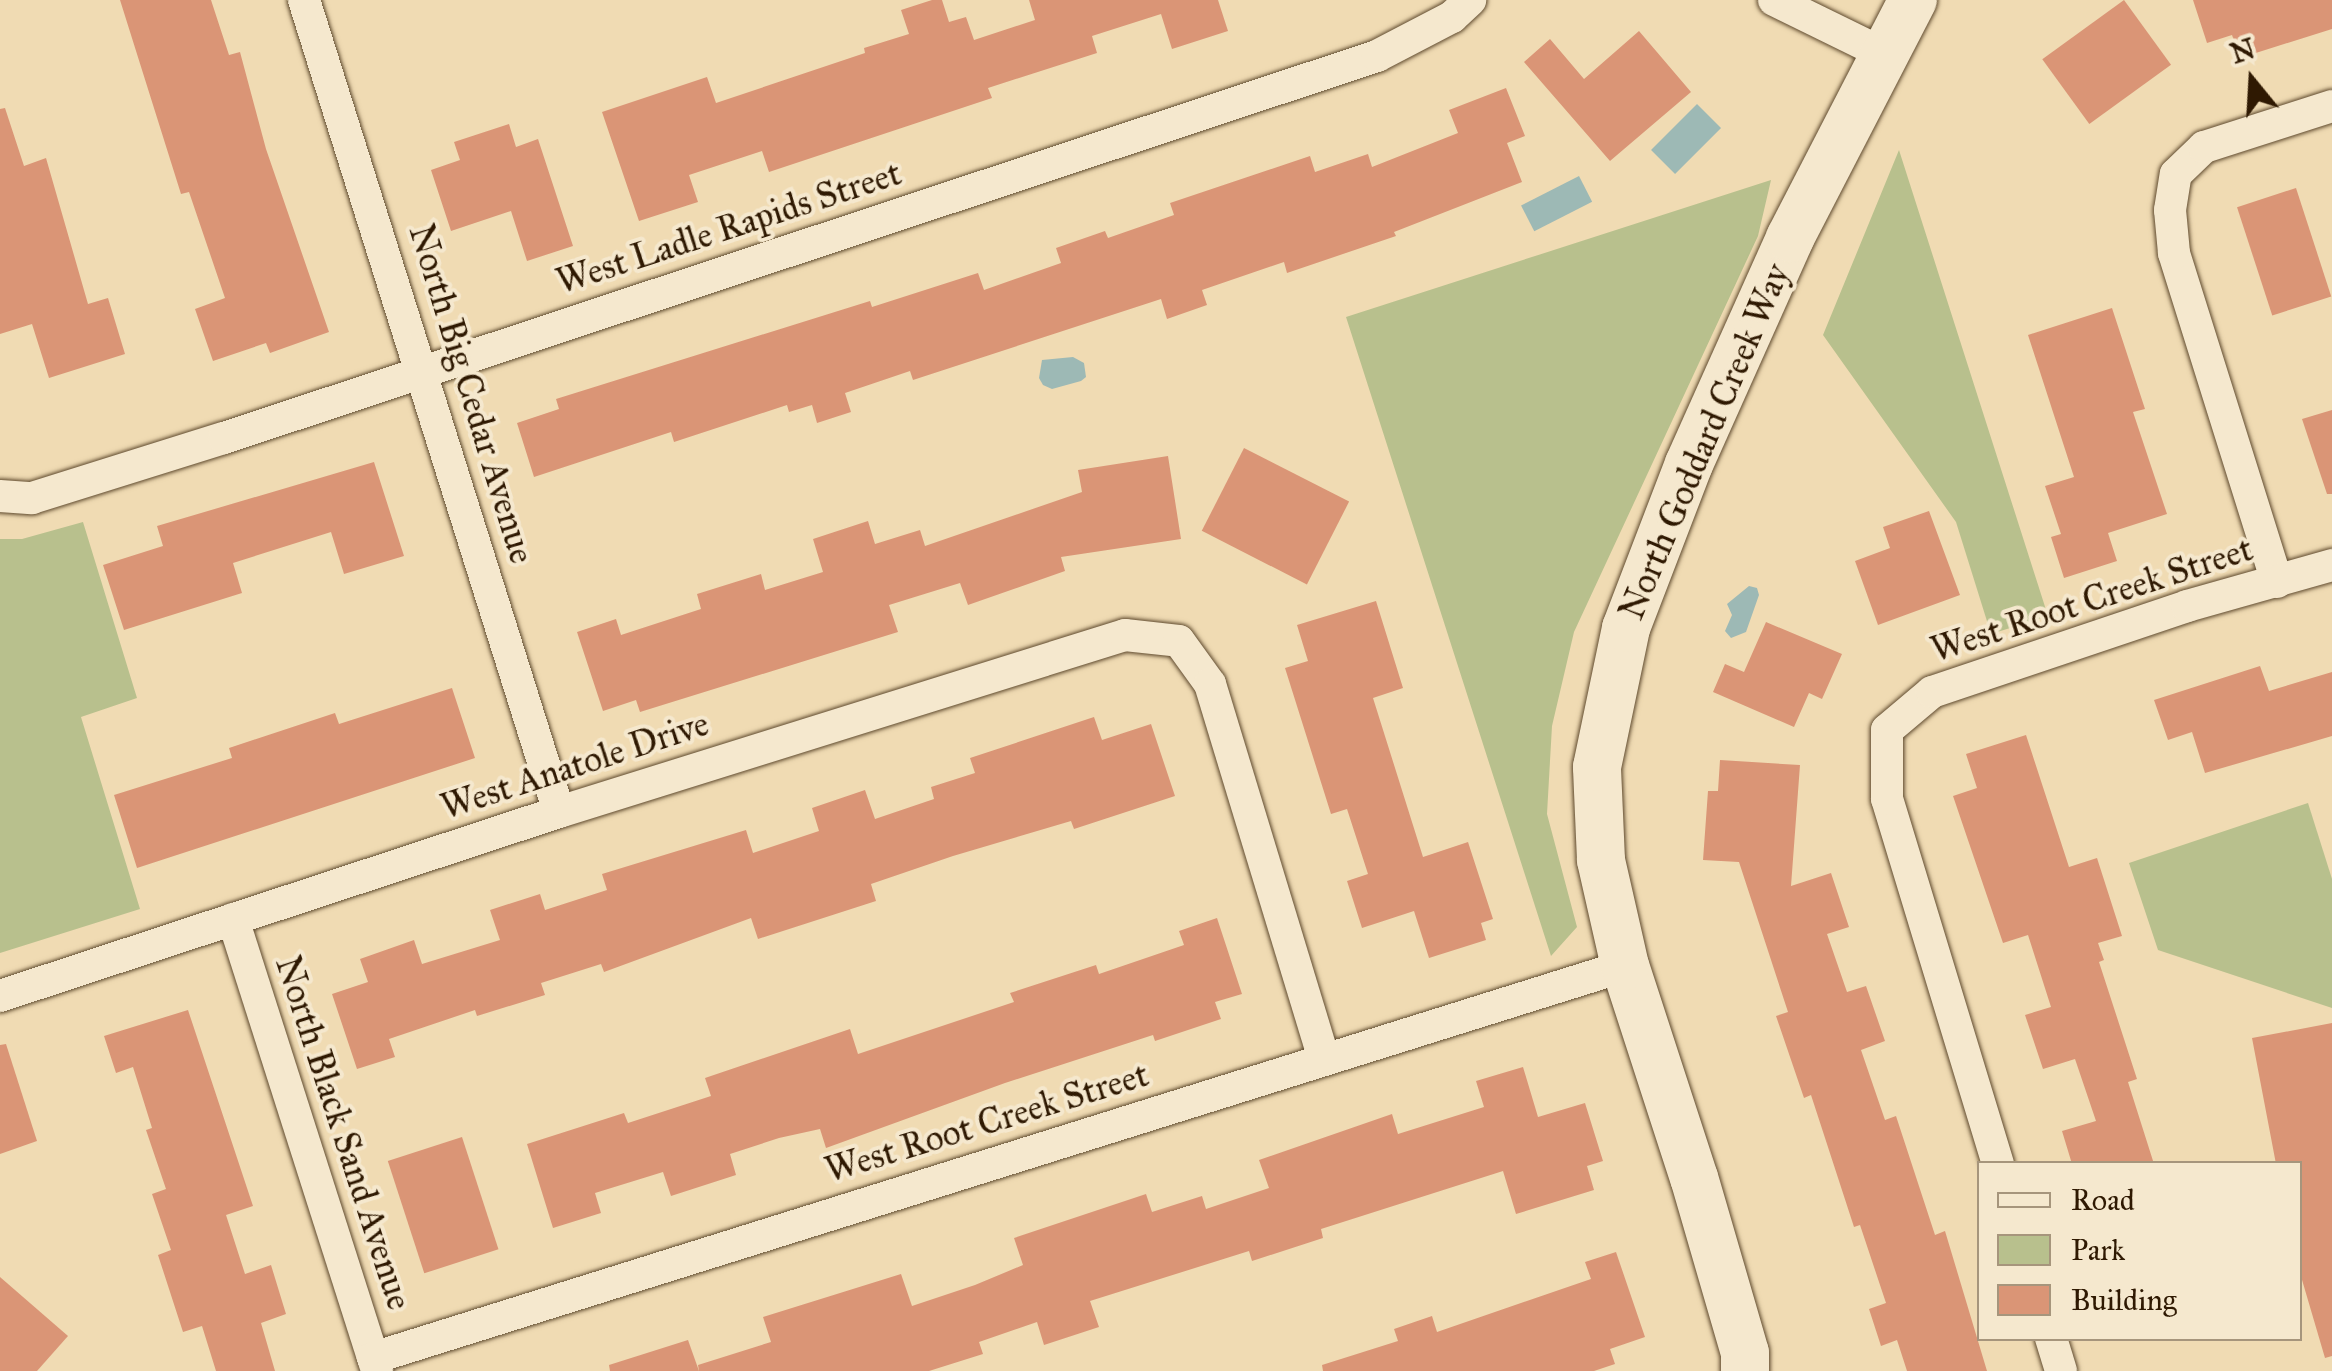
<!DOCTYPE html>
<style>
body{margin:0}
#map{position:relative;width:2332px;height:1371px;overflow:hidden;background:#f0dbb3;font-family:"IM FELL Great Primer",serif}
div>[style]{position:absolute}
.green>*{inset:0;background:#b8c08d}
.water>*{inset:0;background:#9db9b5;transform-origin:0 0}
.building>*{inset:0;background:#da9576;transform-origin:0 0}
.roads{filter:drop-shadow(0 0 2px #5f4a2e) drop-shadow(0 0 2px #5f4a2e)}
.street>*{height:32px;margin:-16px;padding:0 16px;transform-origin:16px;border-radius:16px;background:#f5e8ce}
.secondary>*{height:48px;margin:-24px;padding:0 24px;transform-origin:24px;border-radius:24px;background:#f5e8ce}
span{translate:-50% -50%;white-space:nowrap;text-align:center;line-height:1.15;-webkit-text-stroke:8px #f5e8ce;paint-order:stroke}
.street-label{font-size:35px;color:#2f1902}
.legend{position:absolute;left:1977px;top:1161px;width:325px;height:180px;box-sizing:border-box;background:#f5e8ce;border:2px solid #a6957c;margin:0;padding:12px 18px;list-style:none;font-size:30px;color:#2f1902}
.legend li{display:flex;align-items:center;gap:20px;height:50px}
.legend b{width:50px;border:2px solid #a6957c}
.north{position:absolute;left:2202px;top:30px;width:100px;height:100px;-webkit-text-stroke:8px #f5e8ce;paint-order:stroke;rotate:342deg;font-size:28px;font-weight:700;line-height:40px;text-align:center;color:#2f1902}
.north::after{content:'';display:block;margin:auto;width:35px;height:45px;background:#2f1902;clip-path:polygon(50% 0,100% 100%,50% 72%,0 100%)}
</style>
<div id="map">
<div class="green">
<div style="clip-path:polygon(1899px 150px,2048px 616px,1991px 634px,1956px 522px,1823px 335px)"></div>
<div style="clip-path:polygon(1771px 180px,1758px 236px,1574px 632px,1552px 726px,1547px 814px,1577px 927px,1551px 956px,1346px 317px)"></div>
<div style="clip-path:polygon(83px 522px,137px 698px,81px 717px,140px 909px,0 953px,0 539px,22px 539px)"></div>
<div style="clip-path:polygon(2308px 803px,2332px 879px,2332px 1008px,2158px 950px,2129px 863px)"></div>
</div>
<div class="water">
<div style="left:1697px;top:104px;width:34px;height:65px;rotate:45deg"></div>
<div style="left:1579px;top:176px;width:29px;height:65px;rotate:63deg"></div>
<div style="clip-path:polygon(1073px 357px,1084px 363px,1086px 377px,1081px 381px,1052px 389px,1043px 385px,1039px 378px,1042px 360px)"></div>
<div style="clip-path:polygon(1749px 586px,1757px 588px,1759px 595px,1746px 632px,1731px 638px,1725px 631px,1732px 615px,1727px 604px)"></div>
</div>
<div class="building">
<div style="clip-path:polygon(120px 0,211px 0,229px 55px,240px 52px,266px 149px,329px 332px,270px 353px,266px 343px,213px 361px,195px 309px,225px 298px,189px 192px,181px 194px)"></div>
<div style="clip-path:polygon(932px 0,942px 0,949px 22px,966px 17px,974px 40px,1035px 20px,1029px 0,1218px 0,1228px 31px,1172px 49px,1161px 14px,1092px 36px,1097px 53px,988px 88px,992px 98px,769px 172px,762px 151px,689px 175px,698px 202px,639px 221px,602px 112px,707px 77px,716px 103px,865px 53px,864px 48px,909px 34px,901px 10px)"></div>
<div style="left:2124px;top:0;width:80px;height:101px;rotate:54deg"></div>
<div style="clip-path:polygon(2193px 0,2332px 0,2332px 29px,2240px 58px,2232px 35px,2207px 43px)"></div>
<div style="clip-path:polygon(1639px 31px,1691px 92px,1610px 161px,1524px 62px,1550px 39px,1584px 79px)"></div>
<div style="clip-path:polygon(1506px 88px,1525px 136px,1507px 143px,1522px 182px,1394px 232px,1396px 236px,1287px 273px,1284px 262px,1202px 290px,1207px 305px,1167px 319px,1161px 299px,913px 380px,910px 371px,845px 393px,851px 412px,817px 423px,812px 405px,789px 412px,787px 405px,674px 442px,671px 432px,534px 477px,517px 423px,559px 409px,556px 399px,870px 301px,872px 307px,978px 273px,984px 290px,1061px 263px,1056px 248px,1105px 231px,1108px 238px,1174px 215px,1170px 203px,1310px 156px,1315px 172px,1368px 154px,1372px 167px,1458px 133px,1449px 110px)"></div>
<div style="clip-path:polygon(5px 108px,24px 166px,46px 158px,88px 304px,108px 298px,125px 354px,49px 378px,32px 324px,0 334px,0 109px)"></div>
<div style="clip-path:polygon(509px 124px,516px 147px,538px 139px,573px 246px,527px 261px,511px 211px,451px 231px,431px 170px,460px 160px,454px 142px)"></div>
<div style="left:2296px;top:188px;width:114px;height:62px;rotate:72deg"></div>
<div style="clip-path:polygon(2112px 308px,2145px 409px,2133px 412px,2167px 514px,2108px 533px,2117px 561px,2064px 578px,2051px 537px,2061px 534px,2045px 486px,2074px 477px,2028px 335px)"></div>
<div style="clip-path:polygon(2332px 410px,2332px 494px,2327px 494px,2302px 419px)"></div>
<div style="left:1244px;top:448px;width:118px;height:93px;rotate:27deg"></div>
<div style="clip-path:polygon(1168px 456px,1181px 539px,1061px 557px,1065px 571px,968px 605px,960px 583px,889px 605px,898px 632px,640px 712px,636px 700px,603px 711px,577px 632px,616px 619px,621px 635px,701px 609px,697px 594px,761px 574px,765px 590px,823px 572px,813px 539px,868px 521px,875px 544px,920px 530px,925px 546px,1082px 492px,1078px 470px)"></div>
<div style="clip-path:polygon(374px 462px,404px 556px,344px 574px,331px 532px,233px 563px,242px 593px,124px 630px,103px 565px,163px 546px,157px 526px)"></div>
<div style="clip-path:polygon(1929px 511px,1960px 595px,1878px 625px,1855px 561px,1890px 548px,1883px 527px)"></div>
<div style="clip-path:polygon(1376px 601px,1403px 688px,1373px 698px,1423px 857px,1468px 842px,1493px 919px,1481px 923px,1486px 940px,1429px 958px,1414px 911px,1362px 928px,1347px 881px,1368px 874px,1347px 809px,1331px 814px,1285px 668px,1308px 661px,1297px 625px)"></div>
<div style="clip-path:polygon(1766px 622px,1842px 654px,1822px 699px,1809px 693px,1794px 727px,1713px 692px,1725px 664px,1744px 672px)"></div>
<div style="clip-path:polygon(2260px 666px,2269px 691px,2332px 672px,2332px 736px,2205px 773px,2192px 732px,2168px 740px,2154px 700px)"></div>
<div style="clip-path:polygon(452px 688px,475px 758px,137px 868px,114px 795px,232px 758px,229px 748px,335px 713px,339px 724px)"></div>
<div style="clip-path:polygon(1094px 717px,1102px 740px,1151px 724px,1175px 796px,1074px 829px,1071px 821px,953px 856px,871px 884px,876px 901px,758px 939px,751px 918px,604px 972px,601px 964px,541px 983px,545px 995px,477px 1016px,475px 1010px,389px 1039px,395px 1057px,357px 1069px,332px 994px,368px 982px,360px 959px,414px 940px,422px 964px,500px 940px,490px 910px,540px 894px,545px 910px,607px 890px,602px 874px,746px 830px,753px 853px,819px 831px,812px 808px,865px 790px,875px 819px,934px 799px,931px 787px,975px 773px,970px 758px)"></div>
<div style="clip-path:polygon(2026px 735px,2069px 867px,2097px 858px,2122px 936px,2098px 943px,2104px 960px,2099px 962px,2137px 1079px,2128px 1082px,2154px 1164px,2072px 1164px,2062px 1131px,2096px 1121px,2075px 1059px,2043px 1069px,2025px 1015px,2051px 1007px,2028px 935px,2003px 943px,1953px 796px,1977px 788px,1966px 754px)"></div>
<div style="clip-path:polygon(1720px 760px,1800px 765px,1791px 886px,1831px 873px,1849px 927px,1827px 934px,1847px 992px,1866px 986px,1885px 1041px,1861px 1050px,1885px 1120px,1896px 1116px,1935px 1235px,1945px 1231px,1987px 1371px,1907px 1371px,1897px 1340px,1881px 1346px,1869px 1309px,1886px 1303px,1860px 1225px,1854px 1227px,1811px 1095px,1804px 1098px,1776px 1016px,1788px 1012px,1739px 862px,1703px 860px,1708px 791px,1718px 791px)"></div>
<div style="clip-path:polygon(1217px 918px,1242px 994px,1215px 1002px,1221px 1019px,1155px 1041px,1153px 1035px,1005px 1083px,826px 1148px,820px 1129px,779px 1138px,730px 1154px,736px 1175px,671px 1196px,663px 1172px,595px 1193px,601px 1213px,553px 1228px,527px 1144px,624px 1113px,628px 1123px,711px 1096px,705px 1078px,850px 1029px,858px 1054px,1014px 1002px,1010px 993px,1096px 965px,1099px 974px,1184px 945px,1179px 931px)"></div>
<div style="clip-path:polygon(188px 1010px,253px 1206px,226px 1215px,245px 1274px,271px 1265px,286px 1314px,261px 1323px,275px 1371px,216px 1371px,202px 1326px,183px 1332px,158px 1255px,171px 1250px,152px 1194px,166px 1189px,146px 1130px,152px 1128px,133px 1067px,116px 1073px,104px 1036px)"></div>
<div style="clip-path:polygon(2332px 1023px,2332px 1356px,2325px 1358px,2300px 1273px,2300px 1164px,2276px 1164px,2252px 1038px)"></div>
<div style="clip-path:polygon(6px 1044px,37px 1141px,0 1154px,0 1045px)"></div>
<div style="clip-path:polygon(1523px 1067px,1538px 1117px,1585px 1103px,1603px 1161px,1587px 1166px,1594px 1190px,1516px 1214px,1503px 1171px,1321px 1229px,1323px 1238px,1252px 1261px,1249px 1251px,1090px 1301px,1099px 1327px,1044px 1345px,1037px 1322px,979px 1342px,983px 1354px,929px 1371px,699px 1371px,698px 1365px,771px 1342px,763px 1317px,901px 1274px,912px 1306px,975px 1285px,1023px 1265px,1014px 1238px,1146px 1194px,1152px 1212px,1202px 1196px,1206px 1209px,1269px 1188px,1259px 1160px,1392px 1114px,1398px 1134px,1484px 1107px,1476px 1081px)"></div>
<div style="left:462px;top:1137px;width:118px;height:78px;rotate:72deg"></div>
<div style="clip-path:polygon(1616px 1252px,1645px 1337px,1610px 1349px,1615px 1364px,1594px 1371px,1323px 1371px,1322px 1365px,1398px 1341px,1394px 1329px,1432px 1316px,1437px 1332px,1591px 1279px,1585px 1262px)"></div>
<div style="clip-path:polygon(0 1277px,68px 1336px,37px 1371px,0 1371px)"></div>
<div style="clip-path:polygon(688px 1340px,699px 1371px,610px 1371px,609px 1365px)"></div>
</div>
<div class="roads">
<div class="street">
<div style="left:304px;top:0;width:851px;rotate:72.57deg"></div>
<div style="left:1774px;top:0;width:123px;rotate:26.1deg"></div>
<div style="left:0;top:496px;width:32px;rotate:4deg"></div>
<div style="left:32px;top:498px;width:201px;rotate:-17.4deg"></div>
<div style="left:224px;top:438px;width:1215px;rotate:-18.33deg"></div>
<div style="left:1377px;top:56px;width:85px;rotate:-27.5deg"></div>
<div style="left:1452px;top:17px;width:25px;rotate:-43deg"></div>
<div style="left:2277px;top:582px;width:345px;rotate:-107.4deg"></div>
<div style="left:2174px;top:253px;width:43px;rotate:-95.3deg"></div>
<div style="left:2170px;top:210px;width:36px;rotate:-81deg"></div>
<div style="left:2176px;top:174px;width:39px;rotate:-44deg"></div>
<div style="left:2204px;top:147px;width:134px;rotate:-17.8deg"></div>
<div style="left:233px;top:919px;width:474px;rotate:72.3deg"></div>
<div style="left:0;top:996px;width:589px;rotate:-18.22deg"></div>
<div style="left:559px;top:812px;width:593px;rotate:-17.37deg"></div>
<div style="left:1125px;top:635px;width:54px;rotate:6.3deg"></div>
<div style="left:1179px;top:641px;width:53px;rotate:54.2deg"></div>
<div style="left:1210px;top:684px;width:392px;rotate:73.1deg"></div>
<div style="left:1998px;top:1164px;width:382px;rotate:-106.9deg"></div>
<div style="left:1887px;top:799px;width:69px;rotate:-90deg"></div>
<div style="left:1887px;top:730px;width:59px;rotate:-40.2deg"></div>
<div style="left:1932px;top:692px;width:269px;rotate:-18.6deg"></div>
<div style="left:2187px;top:606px;width:151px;rotate:-15.8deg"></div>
<div style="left:2051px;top:1338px;width:34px;rotate:73deg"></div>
<div style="left:373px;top:1358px;width:1312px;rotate:-17.39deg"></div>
</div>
<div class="secondary">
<div style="left:1745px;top:1371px;width:18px;rotate:-90deg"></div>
<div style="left:1745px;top:1353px;width:182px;rotate:-106.2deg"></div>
<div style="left:1694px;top:1178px;width:223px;rotate:-108deg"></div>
<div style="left:1625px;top:966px;width:109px;rotate:-102.8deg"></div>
<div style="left:1601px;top:860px;width:93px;rotate:-92.5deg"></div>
<div style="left:1597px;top:767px;width:142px;rotate:-78.2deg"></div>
<div style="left:1626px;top:628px;width:176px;rotate:-69deg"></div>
<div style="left:1689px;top:464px;width:248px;rotate:-65.9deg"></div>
<div style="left:1790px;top:238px;width:268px;rotate:-62.7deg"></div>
</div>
</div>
<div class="street-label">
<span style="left:729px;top:228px;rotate:-18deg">West Ladle Rapids Street</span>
<span style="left:471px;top:394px;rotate:73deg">North Big Cedar Avenue</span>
<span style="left:1705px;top:442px;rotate:-67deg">North Goddard Creek Way</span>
<span style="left:2092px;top:600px;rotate:-18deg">West Root Creek Street</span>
<span style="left:575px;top:766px;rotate:-18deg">West Anatole Drive</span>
<span style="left:987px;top:1123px;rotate:-17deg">West Root Creek Street</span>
<span style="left:343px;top:1133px;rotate:72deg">North Black Sand Avenue</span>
</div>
<ul class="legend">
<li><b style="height:12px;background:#f5e8ce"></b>Road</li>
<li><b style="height:28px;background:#b8c08d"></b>Park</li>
<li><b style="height:28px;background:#da9576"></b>Building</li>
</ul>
<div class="north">N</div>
</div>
